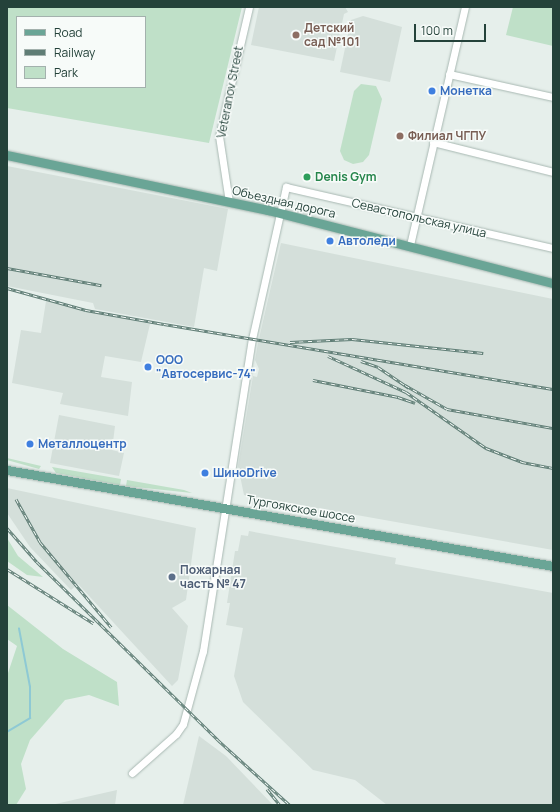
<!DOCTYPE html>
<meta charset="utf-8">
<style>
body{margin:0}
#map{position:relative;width:560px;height:812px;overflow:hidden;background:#e6efeb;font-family:Manrope,sans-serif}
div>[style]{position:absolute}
.built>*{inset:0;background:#d4dfda}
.green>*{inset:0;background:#bfe0c8}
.stream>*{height:1.5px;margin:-0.75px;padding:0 0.75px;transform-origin:0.75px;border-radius:0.75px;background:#8ec9d4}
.roads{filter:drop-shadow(0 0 1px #a8b8b2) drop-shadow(0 0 1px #a8b8b2)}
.minor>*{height:7px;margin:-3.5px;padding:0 3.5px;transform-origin:3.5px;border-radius:3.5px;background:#fff}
.major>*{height:9px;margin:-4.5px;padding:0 4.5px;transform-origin:4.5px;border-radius:4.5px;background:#6aa596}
.rail>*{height:3px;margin-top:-1.5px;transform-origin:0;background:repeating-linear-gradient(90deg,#f7fbf9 0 4.5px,#5f7d75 0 9px);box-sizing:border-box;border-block:1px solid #5f7d75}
.dots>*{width:11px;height:11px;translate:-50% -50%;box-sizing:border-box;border:2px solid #f7fbf9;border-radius:50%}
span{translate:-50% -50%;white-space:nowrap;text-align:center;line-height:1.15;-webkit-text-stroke:3px #f7fbf9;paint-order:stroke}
.education-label{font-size:12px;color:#785e54;font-weight:700}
.left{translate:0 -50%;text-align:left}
.shop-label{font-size:12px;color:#366cbe;font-weight:700}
.street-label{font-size:12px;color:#24423a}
.leisure-label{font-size:12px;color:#27864d;font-weight:700}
.service-label{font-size:12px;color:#4e5e75;font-weight:700}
.frame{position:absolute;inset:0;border:8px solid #24423a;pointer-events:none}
.legend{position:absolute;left:16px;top:16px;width:130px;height:72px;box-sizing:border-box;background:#f7fbf9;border:1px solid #a3b1ad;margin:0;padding:5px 7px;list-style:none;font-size:12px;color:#24423a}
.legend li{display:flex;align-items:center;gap:8px;height:20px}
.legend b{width:20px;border:1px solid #a3b1ad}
.scale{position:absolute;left:414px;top:24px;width:72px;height:18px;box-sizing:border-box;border:2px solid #24423a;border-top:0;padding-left:5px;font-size:12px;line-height:14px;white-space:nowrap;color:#24423a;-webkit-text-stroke:3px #f7fbf9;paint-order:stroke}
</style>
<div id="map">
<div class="built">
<div style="clip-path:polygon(259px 7px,345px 7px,348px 12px,344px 14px,334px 61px,251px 45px)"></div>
<div style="clip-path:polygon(363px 16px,402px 27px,390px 82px,340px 72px,351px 20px)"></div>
<div style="clip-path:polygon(7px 166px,228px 209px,217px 271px,204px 268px,194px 327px,95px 309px,93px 303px,7px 286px)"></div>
<div style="clip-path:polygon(281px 243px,553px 299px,553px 550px,244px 495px,238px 466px,253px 376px,257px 377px,259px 369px,255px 360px,258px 343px)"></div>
<div style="clip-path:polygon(46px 301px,150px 324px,141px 362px,105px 356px,101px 377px,132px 382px,128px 416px,60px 404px,63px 393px,12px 383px,21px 330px,41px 333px)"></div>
<div style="clip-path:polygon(59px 415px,115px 426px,112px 450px,124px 453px,119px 476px,50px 463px)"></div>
<div style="clip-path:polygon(7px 488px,196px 528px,186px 600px,172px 608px,188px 626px,178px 680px,172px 686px,78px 584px,71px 590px,30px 547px,7px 513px)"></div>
<div style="clip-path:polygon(249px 531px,396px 558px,395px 564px,553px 593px,553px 805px,387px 805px,355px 780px,313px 770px,243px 702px,234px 676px,243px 628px,226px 625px,230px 603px,227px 603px,235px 551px,238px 551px,241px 535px,248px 536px)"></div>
<div style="clip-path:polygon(199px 736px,226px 756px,273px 805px,183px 805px)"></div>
<div style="clip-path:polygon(117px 790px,115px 805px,51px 805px)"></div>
</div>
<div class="green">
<div style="clip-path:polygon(evenodd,7px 7px,242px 7px,209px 143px,7px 108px,7px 7px,17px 17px,145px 17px,145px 87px,17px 87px,17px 17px)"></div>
<div style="clip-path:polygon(513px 7px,553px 7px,553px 46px,506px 35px)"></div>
<div style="clip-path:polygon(361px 84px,376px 86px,382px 99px,369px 155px,363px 162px,353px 164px,344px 160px,340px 151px,354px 91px)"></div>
<div style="clip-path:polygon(7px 458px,41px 466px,39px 469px,7px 460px)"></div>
<div style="clip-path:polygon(52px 467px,121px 479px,120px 485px,56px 473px)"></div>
<div style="clip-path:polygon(127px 480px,184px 490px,192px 493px,126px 486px)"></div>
<div style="clip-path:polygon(7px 538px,18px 556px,43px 577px,27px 575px,7px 561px)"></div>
<div style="clip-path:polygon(7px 605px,63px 649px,117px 682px,119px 706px,89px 695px,65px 700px,30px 740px,21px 764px,26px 789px,16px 805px,7px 805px,7px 676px,17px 646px,7px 639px)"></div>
</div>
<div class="stream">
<div style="left:7px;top:732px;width:27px;rotate:-31deg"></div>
<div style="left:30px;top:718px;width:31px;rotate:-90deg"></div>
<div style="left:30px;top:687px;width:59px;rotate:-100.7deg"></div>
</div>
<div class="roads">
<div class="minor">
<div style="left:449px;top:74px;width:107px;rotate:12.5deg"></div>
<div style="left:433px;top:142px;width:124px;rotate:14deg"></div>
<div style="left:229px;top:202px;width:67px;rotate:-98.6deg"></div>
<div style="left:219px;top:136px;width:132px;rotate:-76.9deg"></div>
<div style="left:410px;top:245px;width:244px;rotate:-77deg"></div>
<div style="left:132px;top:773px;width:59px;rotate:-41.6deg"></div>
<div style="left:176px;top:734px;width:12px;rotate:-55deg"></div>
<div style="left:183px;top:724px;width:76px;rotate:-74.7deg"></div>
<div style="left:203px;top:651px;width:316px;rotate:-81.1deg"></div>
<div style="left:252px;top:339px;width:156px;rotate:-77.4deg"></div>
<div style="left:286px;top:187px;width:274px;rotate:12.9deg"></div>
</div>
<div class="major">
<div style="left:7px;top:155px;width:267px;rotate:11.9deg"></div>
<div style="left:268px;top:210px;width:294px;rotate:14.4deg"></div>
<div style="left:7px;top:470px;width:554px;rotate:9.97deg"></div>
</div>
</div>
<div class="rail">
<div style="left:7px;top:268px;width:96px;rotate:10.3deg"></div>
<div style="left:7px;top:288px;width:82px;rotate:15.6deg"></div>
<div style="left:86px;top:310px;width:79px;rotate:10.2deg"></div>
<div style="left:164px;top:324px;width:394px;rotate:9.5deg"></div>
<div style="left:290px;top:342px;width:62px;rotate:-2.8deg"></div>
<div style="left:352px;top:339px;width:132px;rotate:6.1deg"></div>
<div style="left:328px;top:356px;width:86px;rotate:24.8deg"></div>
<div style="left:406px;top:392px;width:98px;rotate:35deg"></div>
<div style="left:486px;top:448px;width:39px;rotate:21deg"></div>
<div style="left:522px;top:462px;width:32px;rotate:11deg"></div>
<div style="left:361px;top:361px;width:18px;rotate:19deg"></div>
<div style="left:378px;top:367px;width:37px;rotate:34deg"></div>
<div style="left:313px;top:380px;width:87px;rotate:11.3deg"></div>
<div style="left:398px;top:397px;width:18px;rotate:19deg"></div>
<div style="left:405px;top:385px;width:48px;rotate:29.7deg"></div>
<div style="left:447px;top:409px;width:108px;rotate:10.2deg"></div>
<div style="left:16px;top:499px;width:49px;rotate:60.8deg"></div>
<div style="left:40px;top:542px;width:111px;rotate:50.1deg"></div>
<div style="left:7px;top:528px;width:45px;rotate:48.6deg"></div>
<div style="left:37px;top:562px;width:254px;rotate:44.5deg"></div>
<div style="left:218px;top:740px;width:97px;rotate:42.1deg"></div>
<div style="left:7px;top:569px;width:102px;rotate:32.1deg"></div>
<div style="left:267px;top:789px;width:21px;rotate:51deg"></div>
</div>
<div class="dots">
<div style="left:296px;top:35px;background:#8d6e63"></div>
<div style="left:432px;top:91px;background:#3f7fe0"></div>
<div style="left:400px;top:136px;background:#8d6e63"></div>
<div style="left:307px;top:177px;background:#2e9e5b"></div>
<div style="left:330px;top:241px;background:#3f7fe0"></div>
<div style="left:148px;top:367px;background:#3f7fe0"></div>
<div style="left:30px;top:444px;background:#3f7fe0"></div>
<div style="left:205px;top:473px;background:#3f7fe0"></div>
<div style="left:172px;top:577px;background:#5c6f8a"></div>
</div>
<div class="education-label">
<span class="left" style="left:304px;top:35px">Детский<br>сад №101</span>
<span class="left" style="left:408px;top:136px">Филиал ЧГПУ</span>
</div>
<div class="shop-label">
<span class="left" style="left:440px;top:91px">Монетка</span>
<span class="left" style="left:338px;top:241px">Автоледи</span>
<span class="left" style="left:156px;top:367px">ООО<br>"Автосервис-74"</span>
<span class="left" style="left:38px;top:444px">Металлоцентр</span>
<span class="left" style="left:213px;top:473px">ШиноDrive</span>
</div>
<div class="street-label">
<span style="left:230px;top:92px;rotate:-79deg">Veteranov Street</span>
<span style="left:284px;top:202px;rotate:13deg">Объездная дорога</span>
<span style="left:419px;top:218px;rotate:13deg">Севастопольская улица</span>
<span style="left:301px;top:509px;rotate:10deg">Тургоякское шоссе</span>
</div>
<div class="leisure-label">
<span class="left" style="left:315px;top:177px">Denis Gym</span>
</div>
<div class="service-label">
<span class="left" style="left:180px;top:577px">Пожарная<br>часть № 47</span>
</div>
<div class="frame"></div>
<ul class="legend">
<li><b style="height:5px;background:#6aa596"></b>Road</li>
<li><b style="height:5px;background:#5f7d75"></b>Railway</li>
<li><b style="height:11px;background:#bfe0c8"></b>Park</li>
</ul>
<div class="scale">100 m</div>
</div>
